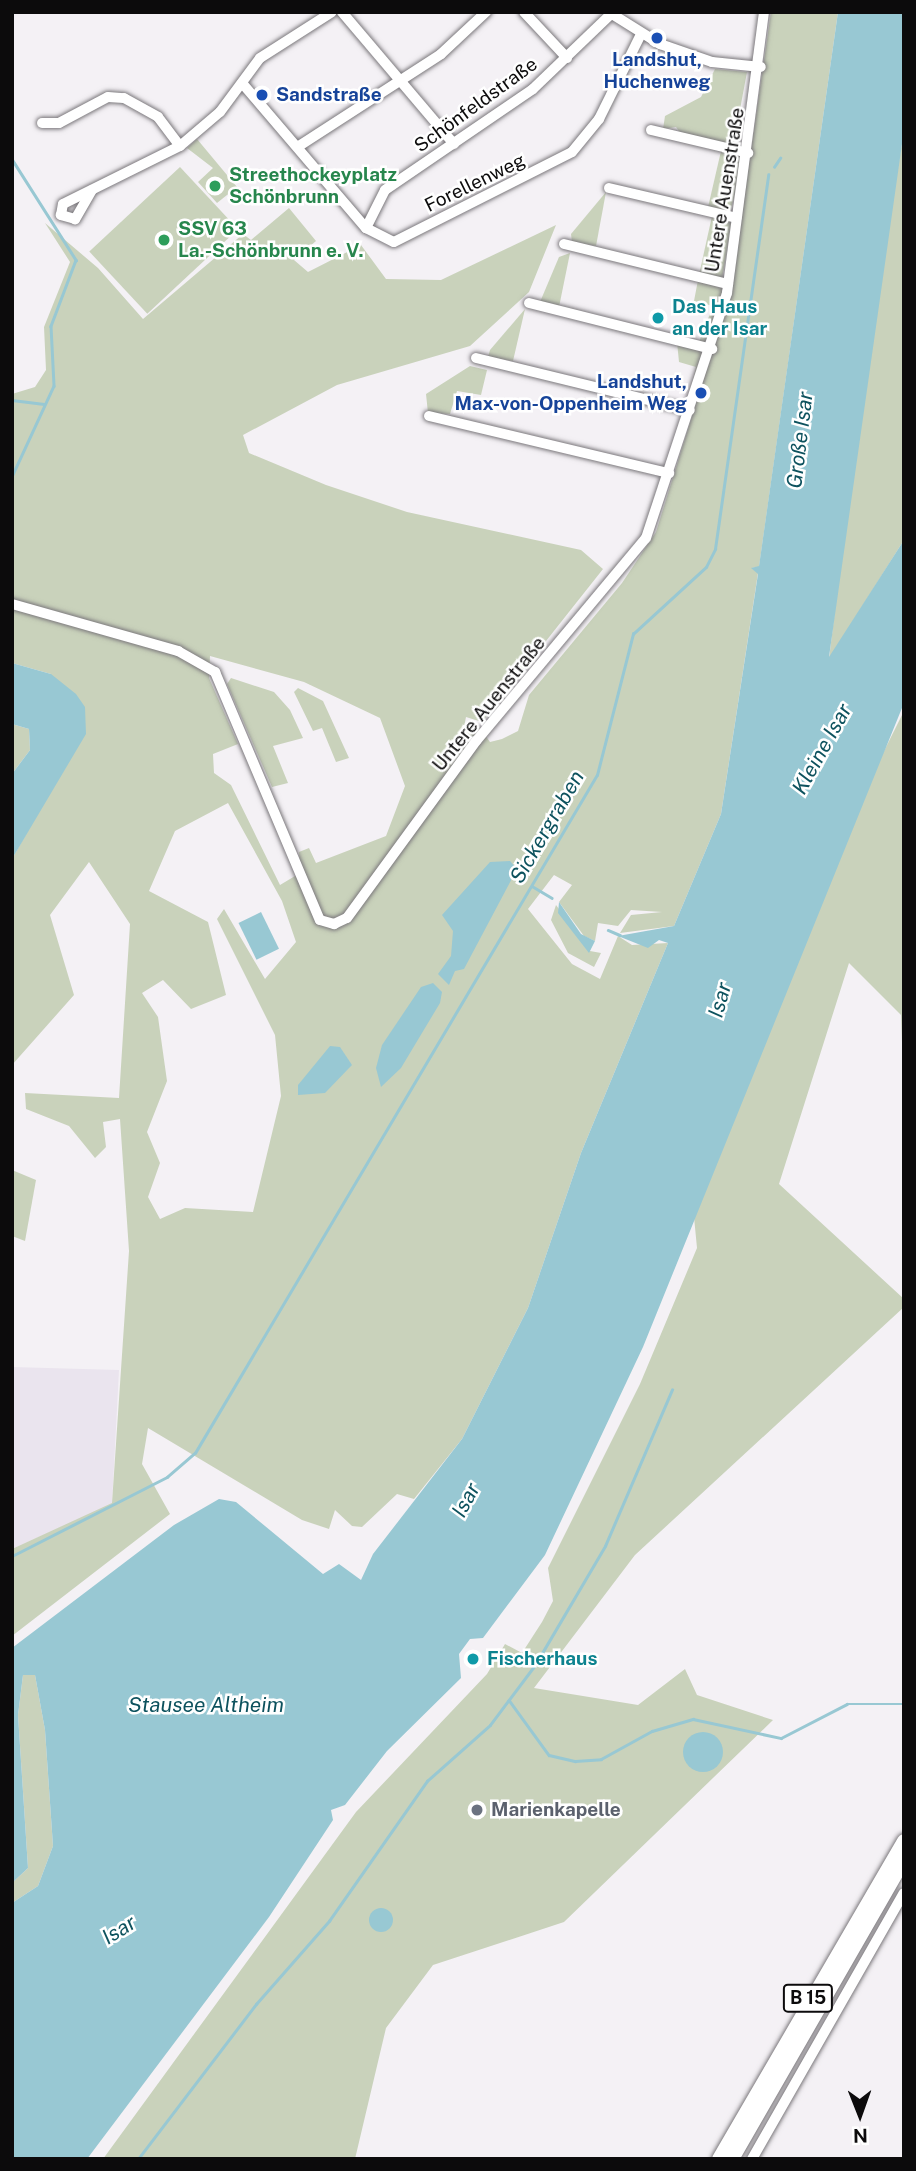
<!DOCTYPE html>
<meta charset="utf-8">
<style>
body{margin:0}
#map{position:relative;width:916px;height:2171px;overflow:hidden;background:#f4f1f5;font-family:"Public Sans",sans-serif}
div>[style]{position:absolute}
.built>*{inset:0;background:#eae4ee}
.green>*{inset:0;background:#c9d2bb;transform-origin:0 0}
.water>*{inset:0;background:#98c8d3;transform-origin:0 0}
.round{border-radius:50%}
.stream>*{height:2.5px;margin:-1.25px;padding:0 1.25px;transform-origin:1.25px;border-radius:1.25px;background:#98c8d3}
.roads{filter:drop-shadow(0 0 2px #7b787c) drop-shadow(0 0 2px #7b787c)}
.minor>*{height:10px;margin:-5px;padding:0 5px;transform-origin:5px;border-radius:5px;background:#fff}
.highway>*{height:14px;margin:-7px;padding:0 7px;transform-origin:7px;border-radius:7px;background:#fff}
.dots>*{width:19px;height:19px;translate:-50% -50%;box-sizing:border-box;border:4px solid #fff;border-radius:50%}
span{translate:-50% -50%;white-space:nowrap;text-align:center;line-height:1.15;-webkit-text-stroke:5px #fff;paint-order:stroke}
.shield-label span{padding:2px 5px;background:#fff;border:2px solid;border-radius:5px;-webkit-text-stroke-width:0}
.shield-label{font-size:18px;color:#0c0b0c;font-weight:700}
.transit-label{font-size:19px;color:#164399;font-weight:700}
.left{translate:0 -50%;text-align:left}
.right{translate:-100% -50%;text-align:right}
.street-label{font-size:19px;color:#0c0b0c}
.leisure-label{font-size:19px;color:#27864d;font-weight:700}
.culture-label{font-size:19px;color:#0d838f;font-weight:700}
.worship-label{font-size:19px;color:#5b616d;font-weight:700}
.water-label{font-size:21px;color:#0d525e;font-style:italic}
.frame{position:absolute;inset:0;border:14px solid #0c0b0c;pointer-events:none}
.north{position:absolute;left:825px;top:2080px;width:70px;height:70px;-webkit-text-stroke:5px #fff;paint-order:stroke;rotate:179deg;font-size:19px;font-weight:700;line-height:28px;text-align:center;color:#0c0b0c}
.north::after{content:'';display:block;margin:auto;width:24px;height:32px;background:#0c0b0c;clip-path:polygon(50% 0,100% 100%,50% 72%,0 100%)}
</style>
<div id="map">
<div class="built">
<div style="clip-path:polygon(12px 1367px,119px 1370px,112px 1504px,12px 1549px)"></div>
</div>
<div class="green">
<div style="clip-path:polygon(evenodd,771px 12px,838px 12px,759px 567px,752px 568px,758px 573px,721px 814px,674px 926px,620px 933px,631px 915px,662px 912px,631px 910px,618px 926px,598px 923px,595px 941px,584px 936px,559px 902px,572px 885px,554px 875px,528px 909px,572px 964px,600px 979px,618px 936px,632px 945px,668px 943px,581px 1153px,528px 1308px,462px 1439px,414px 1499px,397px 1494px,362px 1527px,352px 1526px,335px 1510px,329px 1529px,302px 1520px,148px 1428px,142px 1464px,170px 1514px,12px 1636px,12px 1549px,112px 1503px,129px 1251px,120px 1119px,103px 1122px,106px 1147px,95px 1158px,69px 1126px,26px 1109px,25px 1093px,119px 1098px,130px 924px,89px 862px,50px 915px,74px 995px,12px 1065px,12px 859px,39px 811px,51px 674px,12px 663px,12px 394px,35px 387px,46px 370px,44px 327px,70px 262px,45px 223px,98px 268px,143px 319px,243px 234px,251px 240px,289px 208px,316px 241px,294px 260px,308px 272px,361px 245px,386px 279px,441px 280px,556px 225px,529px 292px,470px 346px,337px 385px,243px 435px,249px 453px,326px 485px,407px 512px,581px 550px,603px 569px,482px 722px,466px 717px,464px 727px,480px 728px,490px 742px,502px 739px,518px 731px,529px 695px,622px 583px,656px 532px,730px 294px,771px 12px,210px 656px,304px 682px,380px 718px,405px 786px,386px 836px,316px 863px,309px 848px,299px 852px,300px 873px,280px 885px,231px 785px,214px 773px,213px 754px,238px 744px,209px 678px,210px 656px,771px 12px,228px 803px,282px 901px,296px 942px,265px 979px,224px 909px,217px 919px,275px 1035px,281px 1096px,253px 1212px,185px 1208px,160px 1219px,148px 1197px,160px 1163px,147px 1132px,167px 1081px,158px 1017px,142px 993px,163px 980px,191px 1009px,226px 995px,208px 922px,149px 891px,175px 831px,228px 803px)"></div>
<div style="clip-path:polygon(715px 69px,747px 72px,733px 147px,681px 134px,676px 127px,663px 129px,665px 116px,701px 97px)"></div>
<div style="clip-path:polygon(904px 130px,904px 540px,829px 659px,861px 396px)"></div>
<div style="clip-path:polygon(197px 139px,237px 187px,217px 203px,198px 182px,213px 168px,187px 148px)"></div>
<div style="left:721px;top:151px;width:23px;height:59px;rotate:13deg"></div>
<div style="left:180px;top:167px;width:85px;height:124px;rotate:47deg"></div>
<div style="clip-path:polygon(606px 192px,596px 246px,572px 242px,571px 234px)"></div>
<div style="clip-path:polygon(712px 216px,732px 221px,722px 279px,699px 275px)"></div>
<div style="clip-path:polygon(570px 253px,559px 307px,540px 302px,559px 257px)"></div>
<div style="clip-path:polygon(698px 280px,724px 289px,706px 343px,699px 342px,713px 306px,694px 301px)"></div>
<div style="clip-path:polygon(525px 309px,513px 361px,488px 357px,490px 350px)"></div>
<div style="clip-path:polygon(677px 342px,705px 350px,690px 393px,696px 367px,679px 362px)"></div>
<div style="clip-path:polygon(470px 366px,487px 370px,481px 395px,457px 391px,450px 414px,428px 413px,426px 394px)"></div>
<div style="clip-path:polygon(231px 678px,274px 692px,290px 710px,303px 738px,273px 746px,288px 783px,272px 787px,227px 684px)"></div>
<div style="clip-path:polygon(298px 688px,323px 701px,349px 758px,336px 762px,322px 728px,313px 731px,294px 692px)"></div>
<div style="clip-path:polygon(904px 711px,904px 1097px,901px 1015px,849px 963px,779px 1184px,904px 1299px,904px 1307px,635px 1555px,534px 1688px,638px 1705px,685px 1669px,697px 1695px,773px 1720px,564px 1922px,433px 1965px,386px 2028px,355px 2159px,103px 2159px,356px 1812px,487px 1674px,505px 1644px,522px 1653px,542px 1622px,553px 1601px,548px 1568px,640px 1384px,697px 1248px,694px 1217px,874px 771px)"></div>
<div style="clip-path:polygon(12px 724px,29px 729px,30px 750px,12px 774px)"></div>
<div style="clip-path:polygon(556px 905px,590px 951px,601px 953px,594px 967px,568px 953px,551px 920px)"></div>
<div style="clip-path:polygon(12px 1170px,36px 1180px,25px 1241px,12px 1236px)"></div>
<div style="clip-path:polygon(23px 1675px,35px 1675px,45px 1730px,53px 1846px,38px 1886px,12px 1903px,12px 1883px,28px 1868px,18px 1715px)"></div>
</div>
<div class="water">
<div style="clip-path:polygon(838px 12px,904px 12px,904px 130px,829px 657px,904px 540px,904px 703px,643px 1347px,545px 1555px,483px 1638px,470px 1639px,459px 1654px,461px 1678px,387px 1751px,345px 1805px,331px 1810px,333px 1820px,269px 1917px,87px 2159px,12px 2159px,12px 1903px,38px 1886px,53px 1846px,45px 1730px,35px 1675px,23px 1675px,18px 1715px,28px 1868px,12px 1883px,12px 1648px,174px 1525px,219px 1499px,236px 1502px,323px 1574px,339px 1564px,361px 1580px,373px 1554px,462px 1439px,528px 1308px,581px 1153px,668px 943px,659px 940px,648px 948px,618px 936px,674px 926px,721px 814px,758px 574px,751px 568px,759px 566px)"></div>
<div style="clip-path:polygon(12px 663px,51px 674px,76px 694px,85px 707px,86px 734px,12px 859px,12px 774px,30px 750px,29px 729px,12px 724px)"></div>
<div style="clip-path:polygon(510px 861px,517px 869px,464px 969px,455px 971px,449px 985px,438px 974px,451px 956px,453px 931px,442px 915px,490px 862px)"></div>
<div style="clip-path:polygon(559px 902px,581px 934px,595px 941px,589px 953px,558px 913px)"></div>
<div style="left:261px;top:912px;width:41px;height:25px;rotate:64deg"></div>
<div style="clip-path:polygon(433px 983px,442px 992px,440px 1003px,401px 1068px,381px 1087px,376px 1068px,382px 1045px,421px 987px)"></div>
<div style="clip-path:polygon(330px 1046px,340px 1047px,352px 1065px,325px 1093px,298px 1095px,298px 1085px)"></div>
<div class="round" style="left:683px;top:1732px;width:40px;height:40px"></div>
<div class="round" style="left:369px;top:1908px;width:24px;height:24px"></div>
</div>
<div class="stream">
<div style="left:12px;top:159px;width:120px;rotate:57.6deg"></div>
<div style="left:76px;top:260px;width:71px;rotate:110.7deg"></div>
<div style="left:51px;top:326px;width:60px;rotate:87.1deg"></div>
<div style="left:54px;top:386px;width:100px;rotate:114.8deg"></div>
<div style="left:774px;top:167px;width:11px;rotate:-56deg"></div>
<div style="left:12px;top:400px;width:32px;rotate:7deg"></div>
<div style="left:532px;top:886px;width:23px;rotate:31deg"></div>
<div style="left:608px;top:930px;width:13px;rotate:23deg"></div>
<div style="left:12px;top:1556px;width:174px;rotate:-27deg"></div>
<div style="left:167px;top:1477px;width:37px;rotate:-41deg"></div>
<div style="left:195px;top:1453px;width:788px;rotate:-59.34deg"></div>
<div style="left:597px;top:775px;width:146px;rotate:-75.7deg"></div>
<div style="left:633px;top:634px;width:99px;rotate:-42.5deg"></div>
<div style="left:706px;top:567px;width:20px;rotate:-63deg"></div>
<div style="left:715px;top:549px;width:378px;rotate:-81.9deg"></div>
<div style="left:509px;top:1700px;width:68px;rotate:54deg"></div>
<div style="left:549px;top:1755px;width:27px;rotate:13deg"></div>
<div style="left:575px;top:1761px;width:26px;rotate:-4deg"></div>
<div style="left:601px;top:1759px;width:58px;rotate:-28.8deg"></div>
<div style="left:652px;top:1731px;width:43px;rotate:-16.3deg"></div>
<div style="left:693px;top:1719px;width:90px;rotate:12.2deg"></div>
<div style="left:781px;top:1738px;width:74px;rotate:-27.3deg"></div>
<div style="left:847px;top:1704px;width:57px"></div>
<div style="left:138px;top:2159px;width:195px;rotate:-52.7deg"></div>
<div style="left:256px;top:2004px;width:111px;rotate:-48.7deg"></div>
<div style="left:329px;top:1921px;width:171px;rotate:-55deg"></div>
<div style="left:427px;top:1781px;width:84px;rotate:-41.6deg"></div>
<div style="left:490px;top:1725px;width:75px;rotate:-53.1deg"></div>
<div style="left:535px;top:1665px;width:138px;rotate:-59.5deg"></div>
<div style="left:605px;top:1546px;width:170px;rotate:-66.8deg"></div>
</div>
<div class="roads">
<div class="minor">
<div style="left:342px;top:12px;width:173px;rotate:49.7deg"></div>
<div style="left:524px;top:12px;width:63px;rotate:46.9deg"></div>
<div style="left:612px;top:14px;width:57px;rotate:32deg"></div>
<div style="left:660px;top:44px;width:55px;rotate:19.1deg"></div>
<div style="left:712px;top:62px;width:49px;rotate:5.8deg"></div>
<div style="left:242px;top:83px;width:191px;rotate:49.5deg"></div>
<div style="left:366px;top:228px;width:31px;rotate:27deg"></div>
<div style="left:394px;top:242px;width:199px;rotate:-26.8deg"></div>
<div style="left:572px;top:152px;width:43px;rotate:-50.7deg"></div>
<div style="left:599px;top:119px;width:95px;rotate:-63.7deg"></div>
<div style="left:42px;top:123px;width:17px"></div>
<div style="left:59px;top:123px;width:55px;rotate:-28deg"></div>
<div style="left:108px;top:97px;width:16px;rotate:4deg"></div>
<div style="left:124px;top:98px;width:39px;rotate:29deg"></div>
<div style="left:158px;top:117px;width:36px;rotate:53deg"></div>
<div style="left:651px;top:130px;width:100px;rotate:13.3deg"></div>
<div style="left:299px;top:146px;width:169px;rotate:-32.9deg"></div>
<div style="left:441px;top:54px;width:62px;rotate:-43deg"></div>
<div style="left:609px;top:188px;width:131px;rotate:13.2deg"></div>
<div style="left:92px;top:190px;width:34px;rotate:120deg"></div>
<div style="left:75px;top:219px;width:15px;rotate:-164deg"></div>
<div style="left:61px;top:215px;width:11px;rotate:-80deg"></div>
<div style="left:63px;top:204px;width:131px;rotate:-26.4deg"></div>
<div style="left:180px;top:146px;width:52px;rotate:-40.4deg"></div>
<div style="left:220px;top:112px;width:67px;rotate:-53.5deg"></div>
<div style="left:260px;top:58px;width:85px;rotate:-32.6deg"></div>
<div style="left:366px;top:228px;width:42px;rotate:-63.4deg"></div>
<div style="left:385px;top:190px;width:179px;rotate:-34.3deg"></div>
<div style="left:533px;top:89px;width:111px;rotate:-43.9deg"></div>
<div style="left:564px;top:244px;width:169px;rotate:13.7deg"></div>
<div style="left:529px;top:303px;width:189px;rotate:14.1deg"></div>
<div style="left:476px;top:358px;width:220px;rotate:13.7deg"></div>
<div style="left:429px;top:416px;width:247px;rotate:13.4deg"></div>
<div style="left:12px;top:604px;width:173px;rotate:15.8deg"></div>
<div style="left:178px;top:651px;width:43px;rotate:29.6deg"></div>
<div style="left:215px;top:672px;width:269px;rotate:67.1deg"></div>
<div style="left:320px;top:920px;width:15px;rotate:16deg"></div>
<div style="left:334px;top:924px;width:14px;rotate:-25deg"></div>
<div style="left:347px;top:918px;width:220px;rotate:-53.9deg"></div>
<div style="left:477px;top:740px;width:263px;rotate:-50.1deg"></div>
<div style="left:646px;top:538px;width:258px;rotate:-71.7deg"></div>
<div style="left:727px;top:293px;width:283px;rotate:-82.5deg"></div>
<div style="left:752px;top:2159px;width:306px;rotate:-60.3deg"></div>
</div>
<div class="highway">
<div style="left:719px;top:2159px;width:368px;rotate:-59.8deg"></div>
<div style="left:732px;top:2159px;width:345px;rotate:-60.1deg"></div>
</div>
</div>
<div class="dots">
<div style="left:657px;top:38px;background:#1a4fb4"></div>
<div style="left:262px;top:95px;background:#1a4fb4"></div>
<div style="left:215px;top:186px;background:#2e9e5b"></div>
<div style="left:164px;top:240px;background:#2e9e5b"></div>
<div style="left:658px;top:318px;background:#0f9aa8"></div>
<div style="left:701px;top:393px;background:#1a4fb4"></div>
<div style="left:473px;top:1659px;background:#0f9aa8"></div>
<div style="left:477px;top:1810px;background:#6b7280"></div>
</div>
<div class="shield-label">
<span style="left:808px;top:1998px">B 15</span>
</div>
<div class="transit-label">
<span style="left:657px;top:71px">Landshut,<br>Huchenweg</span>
<span class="left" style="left:276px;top:95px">Sandstraße</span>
<span class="right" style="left:687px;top:393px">Landshut,<br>Max-von-Oppenheim Weg</span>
</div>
<div class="street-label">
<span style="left:476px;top:105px;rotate:-36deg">Schönfeldstraße</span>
<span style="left:475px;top:183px;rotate:-26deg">Forellenweg</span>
<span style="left:725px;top:190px;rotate:-81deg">Untere Auenstraße</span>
<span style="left:489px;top:704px;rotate:-51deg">Untere Auenstraße</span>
</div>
<div class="leisure-label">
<span class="left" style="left:229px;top:186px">Streethockeyplatz<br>Schönbrunn</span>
<span class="left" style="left:178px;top:240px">SSV 63<br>La.-Schönbrunn e. V.</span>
</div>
<div class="culture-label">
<span class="left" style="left:672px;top:318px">Das Haus<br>an der Isar</span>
<span class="left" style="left:487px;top:1659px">Fischerhaus</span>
</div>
<div class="worship-label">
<span class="left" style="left:491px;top:1810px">Marienkapelle</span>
</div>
<div class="water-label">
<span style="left:800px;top:440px;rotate:-83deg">Große Isar</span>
<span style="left:822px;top:749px;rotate:-61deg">Kleine Isar</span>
<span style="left:547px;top:827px;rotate:-60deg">Sickergraben</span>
<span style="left:720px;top:1000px;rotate:-74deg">Isar</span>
<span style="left:466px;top:1500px;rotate:-62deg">Isar</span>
<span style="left:206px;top:1705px">Stausee Altheim</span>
<span style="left:119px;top:1930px;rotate:-32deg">Isar</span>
</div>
<div class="frame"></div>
<div class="north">N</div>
</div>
